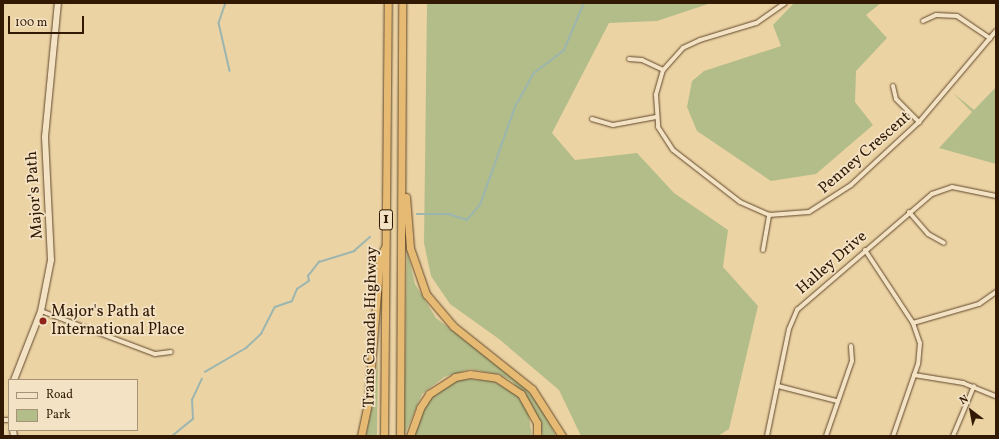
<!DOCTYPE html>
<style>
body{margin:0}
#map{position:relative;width:999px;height:439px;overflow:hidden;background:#ecd3a4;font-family:Vollkorn,serif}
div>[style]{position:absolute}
.green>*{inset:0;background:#b3bd89}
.stream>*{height:1.5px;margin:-0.75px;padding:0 0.75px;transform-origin:0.75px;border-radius:0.75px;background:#9cb6af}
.roads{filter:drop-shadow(0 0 1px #60482c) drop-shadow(0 0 1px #60482c)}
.street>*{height:4px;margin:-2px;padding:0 2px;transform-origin:2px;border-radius:2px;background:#f3e2c4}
.secondary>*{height:6px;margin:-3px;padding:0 3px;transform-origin:3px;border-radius:3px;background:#f3e2c4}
.highway>*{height:7px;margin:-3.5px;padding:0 3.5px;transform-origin:3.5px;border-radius:3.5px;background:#e6ba72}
.dots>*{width:11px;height:11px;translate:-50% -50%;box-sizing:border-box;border:2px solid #f3e2c4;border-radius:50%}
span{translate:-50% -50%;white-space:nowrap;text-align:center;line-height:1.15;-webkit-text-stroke:3.5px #f3e2c4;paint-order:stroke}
.shield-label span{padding:1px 3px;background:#f3e2c4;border:1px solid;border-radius:3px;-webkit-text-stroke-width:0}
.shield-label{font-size:15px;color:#311904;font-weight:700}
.street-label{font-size:16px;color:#311904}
.poi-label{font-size:16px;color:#311904}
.left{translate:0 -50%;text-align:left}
.frame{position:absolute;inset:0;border:4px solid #311904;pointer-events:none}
.legend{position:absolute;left:8px;top:379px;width:130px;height:52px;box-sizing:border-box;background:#f3e2c4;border:1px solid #a59277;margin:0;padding:5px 7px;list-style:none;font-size:12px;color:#311904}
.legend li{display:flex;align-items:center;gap:8px;height:20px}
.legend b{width:20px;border:1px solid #a59277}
.north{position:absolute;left:951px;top:391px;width:40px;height:40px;-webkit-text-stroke:3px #f3e2c4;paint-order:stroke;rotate:328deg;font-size:11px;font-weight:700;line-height:16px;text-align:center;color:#311904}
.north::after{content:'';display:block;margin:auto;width:14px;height:18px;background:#311904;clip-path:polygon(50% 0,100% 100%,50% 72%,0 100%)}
.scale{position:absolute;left:8px;top:16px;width:76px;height:18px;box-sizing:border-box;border:2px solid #311904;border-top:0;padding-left:5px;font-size:12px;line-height:14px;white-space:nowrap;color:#311904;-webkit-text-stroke:3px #f3e2c4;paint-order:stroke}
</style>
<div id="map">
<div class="green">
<div style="clip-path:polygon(427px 3px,711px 3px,657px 21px,609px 23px,552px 133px,575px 160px,637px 153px,674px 193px,728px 230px,723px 267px,758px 306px,729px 429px,718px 436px,581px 436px,559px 390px,499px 339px,450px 304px,431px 276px,424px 243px)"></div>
<div style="clip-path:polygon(794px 3px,881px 3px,866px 15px,887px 38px,856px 71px,855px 102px,873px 125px,816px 174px,771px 181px,697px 131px,687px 107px,692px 81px,704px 71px,781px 46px,773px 25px)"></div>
<div style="clip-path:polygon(996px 87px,996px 164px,939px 148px,972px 112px,953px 93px,974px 110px)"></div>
<div style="clip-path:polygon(407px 250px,415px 284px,436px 318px,520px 382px,541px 407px,556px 436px,543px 436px,532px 405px,512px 381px,499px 374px,470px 369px,444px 377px,422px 394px,404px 436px)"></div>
<div style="clip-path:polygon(378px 360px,377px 436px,366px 436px,373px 401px)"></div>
<div style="clip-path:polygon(467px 379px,492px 381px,514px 391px,528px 411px,532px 436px,413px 436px,424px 405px,435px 392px,456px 380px)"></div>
</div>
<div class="stream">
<div style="left:226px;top:3px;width:21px;rotate:109deg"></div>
<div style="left:219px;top:23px;width:49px;rotate:77.1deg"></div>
<div style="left:417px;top:214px;width:32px"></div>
<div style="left:449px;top:214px;width:19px;rotate:18deg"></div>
<div style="left:467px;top:220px;width:20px;rotate:-49deg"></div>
<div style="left:480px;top:205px;width:104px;rotate:-70.3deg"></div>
<div style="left:515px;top:107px;width:39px;rotate:-61deg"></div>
<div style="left:534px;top:73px;width:38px;rotate:-37deg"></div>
<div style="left:564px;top:50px;width:51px;rotate:-66.9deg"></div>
<div style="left:205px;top:372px;width:48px;rotate:-30.3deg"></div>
<div style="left:246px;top:348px;width:21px;rotate:-43deg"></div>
<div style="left:261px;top:334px;width:30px;rotate:-63deg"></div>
<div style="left:275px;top:307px;width:18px;rotate:-19deg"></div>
<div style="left:292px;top:301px;width:13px;rotate:-67deg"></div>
<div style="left:297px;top:289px;width:14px;rotate:-34deg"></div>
<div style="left:309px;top:281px;width:5px;rotate:-101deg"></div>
<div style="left:308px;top:276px;width:18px;rotate:-52deg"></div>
<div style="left:319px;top:262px;width:37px;rotate:-17deg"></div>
<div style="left:354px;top:251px;width:21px;rotate:-41deg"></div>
<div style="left:172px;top:436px;width:27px;rotate:-39deg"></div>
<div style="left:193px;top:419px;width:19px;rotate:-93deg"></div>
<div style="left:192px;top:400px;width:23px;rotate:-65deg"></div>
</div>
<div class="roads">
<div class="street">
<div style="left:785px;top:3px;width:35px;rotate:145deg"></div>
<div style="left:756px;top:23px;width:59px;rotate:163.1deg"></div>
<div style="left:700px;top:40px;width:19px;rotate:155deg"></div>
<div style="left:683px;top:48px;width:30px;rotate:132deg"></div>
<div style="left:663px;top:70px;width:26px;rotate:106deg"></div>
<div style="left:656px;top:95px;width:32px;rotate:86deg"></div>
<div style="left:658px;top:127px;width:27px;rotate:57deg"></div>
<div style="left:673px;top:150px;width:85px;rotate:37.8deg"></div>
<div style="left:740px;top:202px;width:32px;rotate:24deg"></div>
<div style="left:769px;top:215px;width:40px;rotate:-4.3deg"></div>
<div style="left:809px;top:212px;width:50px;rotate:-32.7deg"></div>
<div style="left:851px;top:185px;width:93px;rotate:-42.8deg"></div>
<div style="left:919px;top:122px;width:119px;rotate:-49.8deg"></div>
<div style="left:923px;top:21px;width:14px;rotate:-25deg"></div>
<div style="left:936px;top:15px;width:21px;rotate:3deg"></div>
<div style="left:957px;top:16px;width:40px;rotate:34deg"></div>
<div style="left:629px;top:59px;width:13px;rotate:4deg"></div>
<div style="left:642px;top:60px;width:23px;rotate:25deg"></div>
<div style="left:893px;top:86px;width:13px;rotate:77deg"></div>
<div style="left:896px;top:99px;width:33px;rotate:45deg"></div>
<div style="left:592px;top:119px;width:22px;rotate:16deg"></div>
<div style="left:613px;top:125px;width:44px;rotate:-10.5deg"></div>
<div style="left:909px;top:212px;width:29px;rotate:49deg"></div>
<div style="left:928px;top:234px;width:18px;rotate:29deg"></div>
<div style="left:763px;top:250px;width:36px;rotate:-80deg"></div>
<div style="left:865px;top:250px;width:87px;rotate:56.7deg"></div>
<div style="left:913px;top:323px;width:21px;rotate:71deg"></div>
<div style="left:920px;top:343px;width:21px;rotate:95deg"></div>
<div style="left:918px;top:364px;width:76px;rotate:109.1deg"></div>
<div style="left:41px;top:311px;width:122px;rotate:20.7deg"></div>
<div style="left:155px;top:354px;width:16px;rotate:-7deg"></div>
<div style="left:913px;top:323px;width:69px;rotate:-16.1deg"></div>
<div style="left:979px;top:304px;width:21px;rotate:-35deg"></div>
<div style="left:914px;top:375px;width:50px;rotate:9.3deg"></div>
<div style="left:963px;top:383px;width:35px;rotate:22deg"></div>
<div style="left:778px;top:386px;width:61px;rotate:14.3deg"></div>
<div style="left:3px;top:420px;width:6px"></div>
<div style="left:767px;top:436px;width:109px;rotate:-78.4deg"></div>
<div style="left:789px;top:329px;width:21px;rotate:-67deg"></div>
<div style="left:797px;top:310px;width:178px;rotate:-40.7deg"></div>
<div style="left:932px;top:194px;width:21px;rotate:-19deg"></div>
<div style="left:952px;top:187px;width:45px;rotate:11.6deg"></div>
<div style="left:826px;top:436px;width:79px;rotate:-70.9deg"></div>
<div style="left:852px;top:361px;width:15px;rotate:-94deg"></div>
<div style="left:953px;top:436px;width:54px;rotate:-67.2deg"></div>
</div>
<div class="secondary">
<div style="left:14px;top:380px;width:74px;rotate:-68.6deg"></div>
<div style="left:41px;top:311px;width:52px;rotate:-78.9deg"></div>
<div style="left:51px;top:260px;width:123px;rotate:-92.8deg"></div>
<div style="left:45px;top:137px;width:135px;rotate:-84.5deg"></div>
<div style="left:13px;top:430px;width:6px;rotate:81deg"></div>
</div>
<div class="highway">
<div style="left:406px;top:197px;width:51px;rotate:85.5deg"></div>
<div style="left:410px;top:248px;width:49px;rotate:70.8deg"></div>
<div style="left:426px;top:294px;width:42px;rotate:49.8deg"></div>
<div style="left:453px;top:326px;width:101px;rotate:38.6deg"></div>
<div style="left:532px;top:389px;width:56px;rotate:57.4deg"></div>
<div style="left:361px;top:436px;width:34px;rotate:-78deg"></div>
<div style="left:368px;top:403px;width:146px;rotate:-85.3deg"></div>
<div style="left:380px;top:257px;width:11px;rotate:-63deg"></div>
<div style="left:384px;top:436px;width:433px;rotate:-89.5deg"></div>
<div style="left:400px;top:436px;width:433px;rotate:-89.7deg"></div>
<div style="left:410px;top:436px;width:30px;rotate:-70deg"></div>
<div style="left:420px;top:408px;width:17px;rotate:-57deg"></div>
<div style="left:429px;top:394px;width:31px;rotate:-33deg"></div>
<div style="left:455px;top:377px;width:15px;rotate:-11deg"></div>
<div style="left:470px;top:374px;width:27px;rotate:8deg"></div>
<div style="left:497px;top:378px;width:29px;rotate:34deg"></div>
<div style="left:521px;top:394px;width:33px;rotate:61deg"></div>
<div style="left:537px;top:423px;width:13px;rotate:90deg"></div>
</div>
</div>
<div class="dots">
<div style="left:43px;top:321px;background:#8f2418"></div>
</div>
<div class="shield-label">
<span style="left:386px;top:220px">1</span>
</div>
<div class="street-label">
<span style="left:865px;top:153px;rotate:-41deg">Penney Crescent</span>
<span style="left:35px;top:195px;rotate:-94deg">Major's Path</span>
<span style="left:832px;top:263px;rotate:-41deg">Halley Drive</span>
<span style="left:371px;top:327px;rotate:-89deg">Trans Canada Highway</span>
</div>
<div class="poi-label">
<span class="left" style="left:51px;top:321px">Major's Path at<br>International Place</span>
</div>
<div class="frame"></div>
<ul class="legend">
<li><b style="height:5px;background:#f3e2c4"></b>Road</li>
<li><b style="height:11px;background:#b3bd89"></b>Park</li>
</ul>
<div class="north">N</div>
<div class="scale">100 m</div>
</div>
